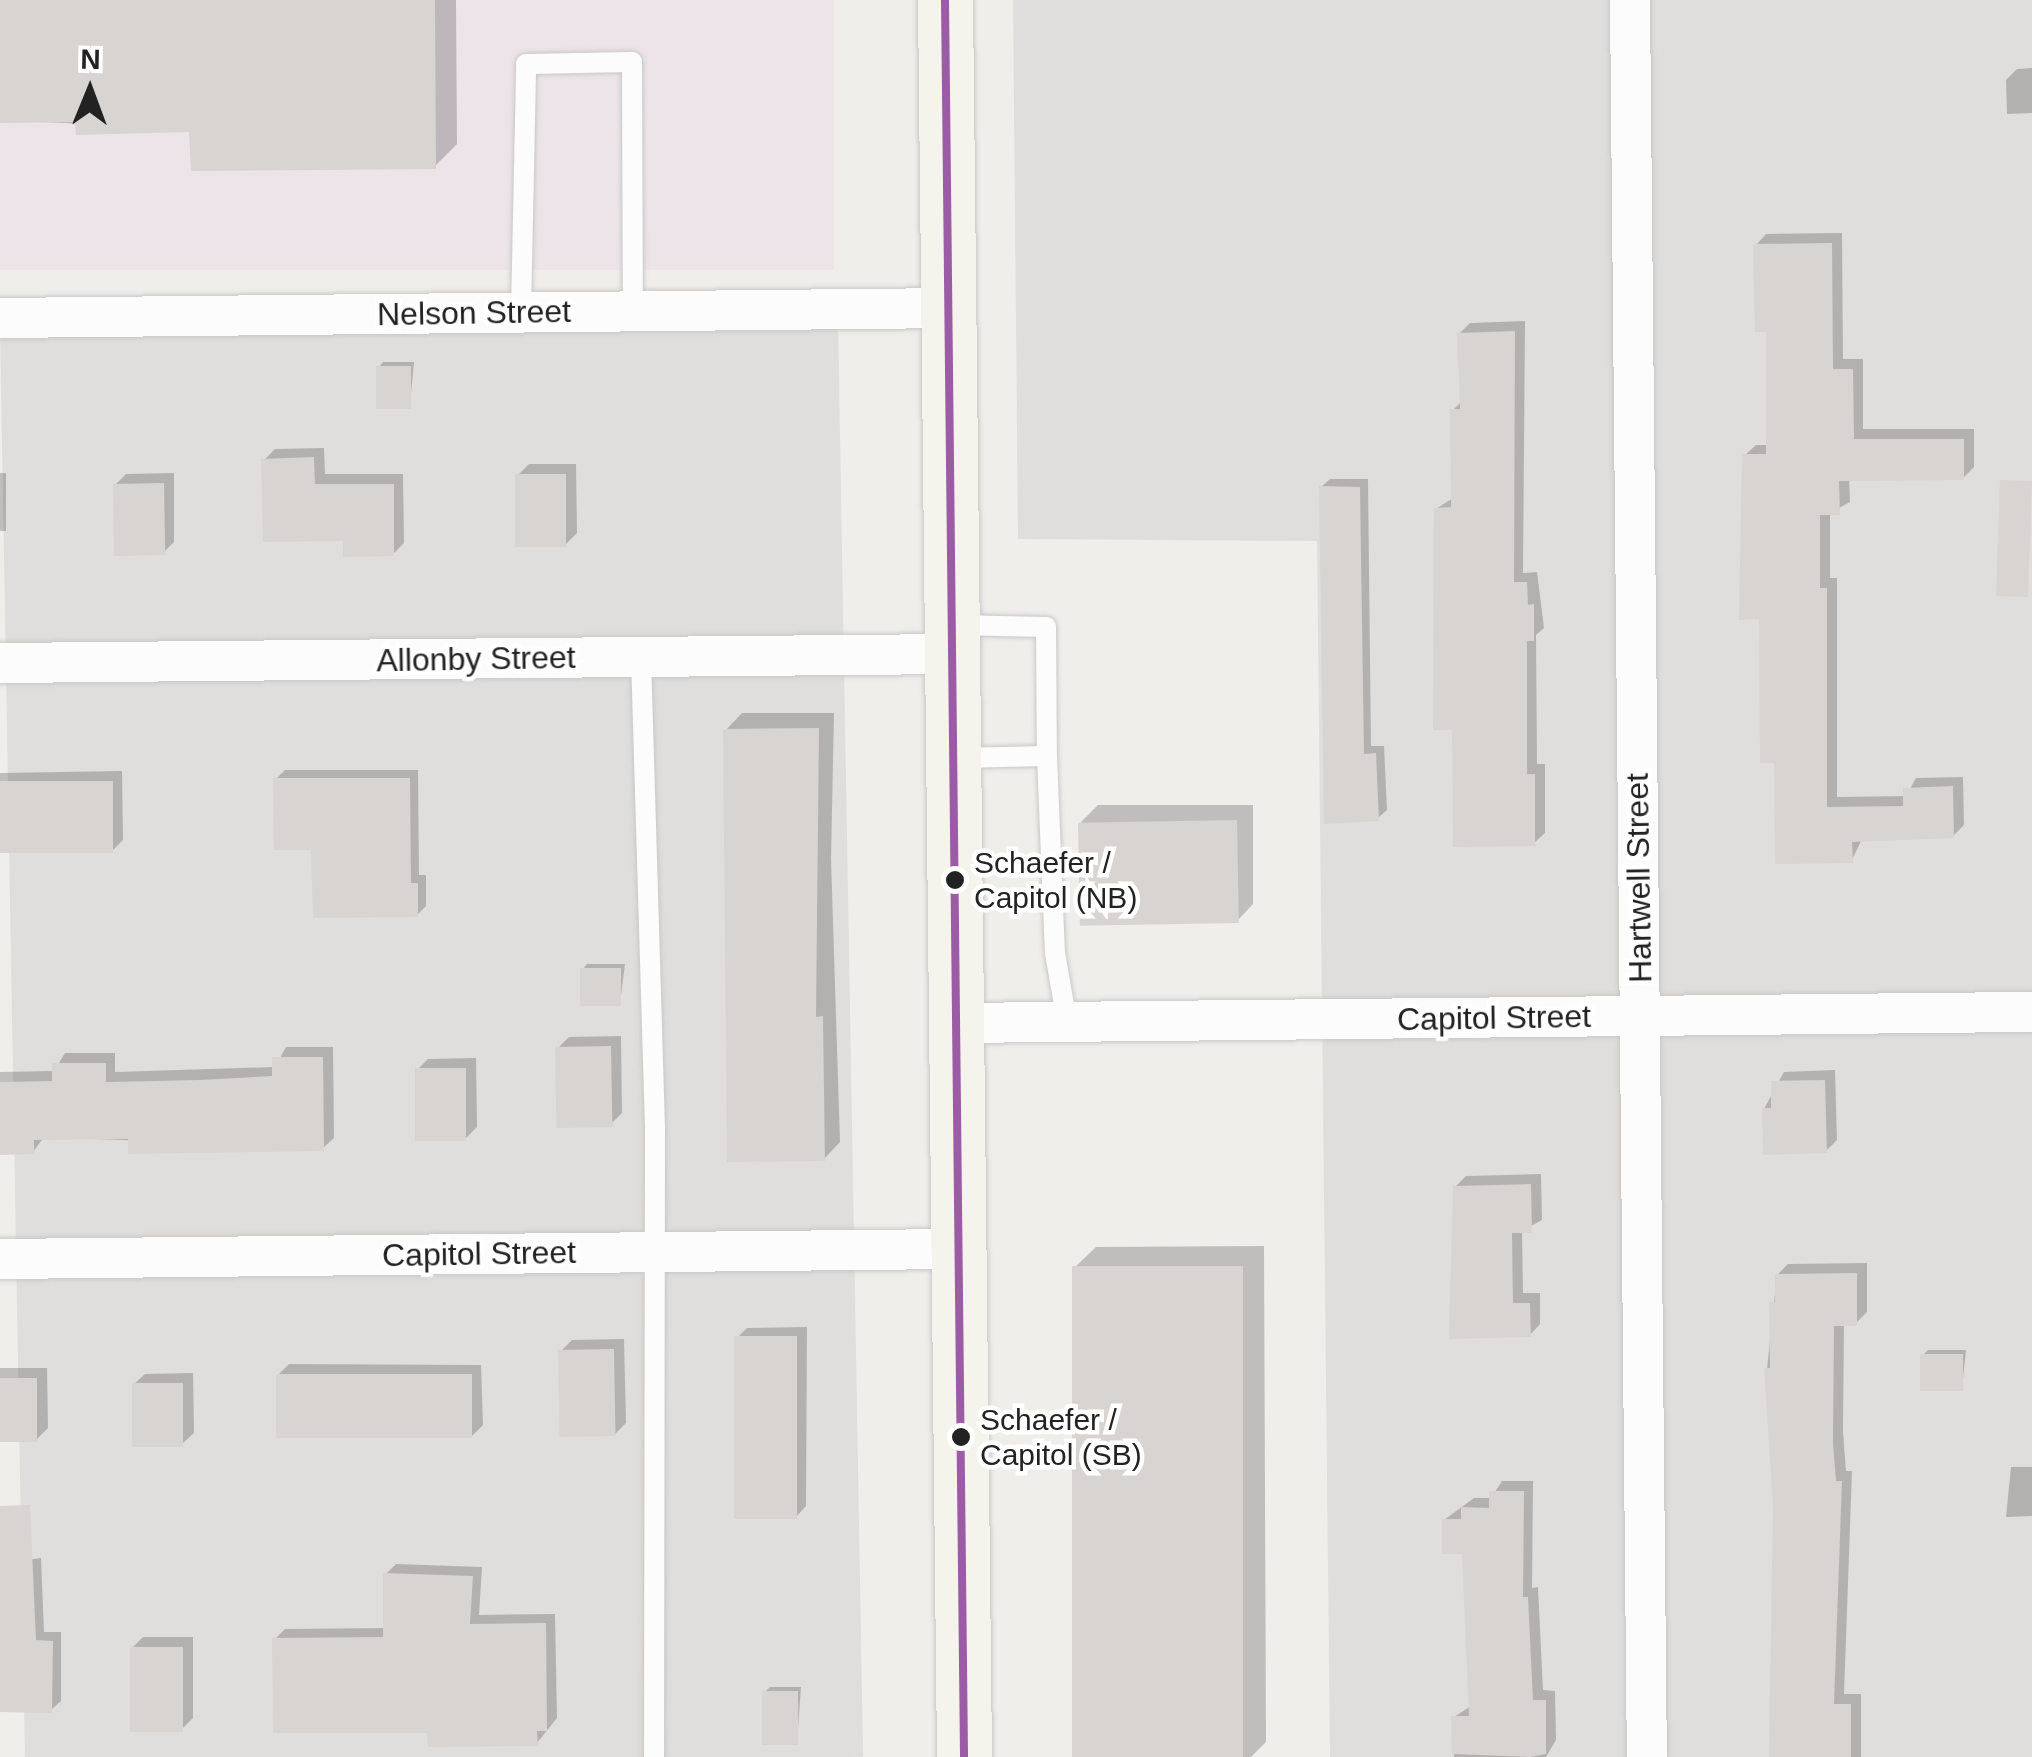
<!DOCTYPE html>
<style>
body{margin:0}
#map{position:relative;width:2032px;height:1757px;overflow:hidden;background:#f0eeeb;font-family:Helvetica,sans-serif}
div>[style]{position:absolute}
.residential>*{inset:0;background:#dfdedc;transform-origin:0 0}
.industrial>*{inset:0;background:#ede4e9;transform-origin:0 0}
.shadow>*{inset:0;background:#0003;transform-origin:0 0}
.building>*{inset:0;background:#d7d4d2;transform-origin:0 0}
.roads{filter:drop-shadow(0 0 2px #c9c8c7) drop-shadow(0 0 2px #c9c8c7)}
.lane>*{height:20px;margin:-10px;padding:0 10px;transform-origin:10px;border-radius:10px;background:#fdfcfc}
.street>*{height:40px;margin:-20px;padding:0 20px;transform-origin:20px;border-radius:20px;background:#fdfcfc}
.secondary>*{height:55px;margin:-27.5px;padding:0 27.5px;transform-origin:27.5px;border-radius:27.5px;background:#f4f4ed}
.bus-1>*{height:8px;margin:-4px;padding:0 4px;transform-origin:4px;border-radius:4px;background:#9b5ba5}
.dots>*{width:28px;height:28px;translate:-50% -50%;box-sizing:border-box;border:5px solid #fff;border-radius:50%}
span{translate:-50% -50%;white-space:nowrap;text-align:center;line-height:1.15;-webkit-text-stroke:9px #fff;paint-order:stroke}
.bus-label{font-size:30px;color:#222}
.left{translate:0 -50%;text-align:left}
.street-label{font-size:32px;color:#222}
.north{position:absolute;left:40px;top:40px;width:100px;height:100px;-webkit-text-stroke:8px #fff;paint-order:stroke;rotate:1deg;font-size:28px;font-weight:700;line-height:40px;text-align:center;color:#222}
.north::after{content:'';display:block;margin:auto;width:35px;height:45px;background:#222;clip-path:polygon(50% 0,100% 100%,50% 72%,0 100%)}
</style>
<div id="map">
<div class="residential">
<div style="clip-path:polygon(1013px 0,2032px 0,2032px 1757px,1330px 1757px,1317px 541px,1018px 539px)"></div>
<div style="left:838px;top:321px;width:1436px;height:838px;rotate:89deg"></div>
</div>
<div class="industrial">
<div style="left:0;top:0;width:834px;height:270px"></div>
</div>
<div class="shadow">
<div style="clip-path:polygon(0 0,456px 0,457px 144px,435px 166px,192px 129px,0 120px)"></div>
<div style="clip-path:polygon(2032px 68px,2032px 113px,2007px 114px,2006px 80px,2017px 69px)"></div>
<div style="clip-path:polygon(1842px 233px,1843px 359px,1863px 359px,1863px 429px,1974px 429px,1974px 467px,1963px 478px,1849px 478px,1850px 502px,1830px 513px,1830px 578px,1837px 578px,1837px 797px,1906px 796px,1916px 778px,1963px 777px,1964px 825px,1953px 836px,1862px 839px,1852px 860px,1776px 761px,1745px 455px,1756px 445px,1769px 445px,1768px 329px,1756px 245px,1766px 234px)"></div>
<div style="clip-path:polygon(1525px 321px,1523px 573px,1537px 572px,1544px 628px,1536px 635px,1537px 764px,1545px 764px,1545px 833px,1534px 843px,1455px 728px,1436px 509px,1453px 498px,1453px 410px,1462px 401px,1459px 334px,1470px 323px)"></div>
<div style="clip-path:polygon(383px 362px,414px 362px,410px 405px,379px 367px)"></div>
<div style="clip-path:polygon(324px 448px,325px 474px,403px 474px,404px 543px,393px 554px,346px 539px,264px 460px,275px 449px)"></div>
<div style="clip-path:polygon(529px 464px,576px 464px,577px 533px,566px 544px,518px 475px)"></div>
<div style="left:0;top:473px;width:6px;height:58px"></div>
<div style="clip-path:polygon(174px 473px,174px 542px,163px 553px,115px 485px,126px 474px)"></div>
<div style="clip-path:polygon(1330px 479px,1368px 479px,1371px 746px,1384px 746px,1387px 810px,1378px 818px,1326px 821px,1321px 487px)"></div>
<div style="clip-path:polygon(742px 713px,834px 713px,831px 859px,840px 1142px,824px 1159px,726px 730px)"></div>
<div style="clip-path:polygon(285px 770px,418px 770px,419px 875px,426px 875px,426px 906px,417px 915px,313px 848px,276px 779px)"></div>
<div style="clip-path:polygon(122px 771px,123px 840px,112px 851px,0 853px,0 773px)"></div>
<div style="clip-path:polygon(1098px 805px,1253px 805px,1253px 904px,1237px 921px,1081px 822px)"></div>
<div style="clip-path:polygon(587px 964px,625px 964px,620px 1003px,583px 969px)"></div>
<div style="clip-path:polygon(621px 1036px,622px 1113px,611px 1124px,558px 1048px,569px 1037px)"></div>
<div style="clip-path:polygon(286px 1047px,333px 1047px,334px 1138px,323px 1148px,44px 1137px,33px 1152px,0 1152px,0 1072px,54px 1071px,65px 1053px,115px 1053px,115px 1072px,275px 1067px)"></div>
<div style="clip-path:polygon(476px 1058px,477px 1127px,466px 1138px,418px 1069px,428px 1059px)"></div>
<div style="clip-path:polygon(1835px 1070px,1837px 1140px,1826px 1151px,1764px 1109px,1784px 1072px)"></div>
<div style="clip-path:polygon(1541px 1174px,1542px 1220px,1522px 1231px,1523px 1293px,1540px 1293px,1540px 1324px,1530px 1335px,1452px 1336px,1455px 1187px,1466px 1176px)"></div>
<div style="clip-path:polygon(1264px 1246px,1266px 1742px,1251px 1757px,1077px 1757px,1074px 1268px,1096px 1247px)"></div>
<div style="clip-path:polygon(1867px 1263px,1867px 1312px,1856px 1323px,1844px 1323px,1843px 1431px,1846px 1471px,1852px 1471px,1844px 1694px,1861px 1694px,1861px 1757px,1772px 1757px,1776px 1505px,1767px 1369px,1777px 1275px,1788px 1264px)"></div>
<div style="clip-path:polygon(807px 1327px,806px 1506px,796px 1517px,736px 1339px,747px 1328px)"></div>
<div style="clip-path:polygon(624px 1339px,626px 1423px,615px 1434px,561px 1351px,572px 1340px)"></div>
<div style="clip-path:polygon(1928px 1350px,1966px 1350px,1962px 1389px,1923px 1355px)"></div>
<div style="clip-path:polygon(289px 1364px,481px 1365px,483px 1425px,472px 1436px,278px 1375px)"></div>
<div style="clip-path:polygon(0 1368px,47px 1368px,48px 1428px,37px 1439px,0 1439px)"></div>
<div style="clip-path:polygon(193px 1373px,194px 1433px,183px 1443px,134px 1384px,145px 1374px)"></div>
<div style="clip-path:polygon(2011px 1467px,2032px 1467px,2032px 1516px,2006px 1517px)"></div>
<div style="clip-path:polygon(1502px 1481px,1533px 1481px,1532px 1588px,1538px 1587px,1543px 1690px,1555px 1691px,1556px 1740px,1546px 1757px,1454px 1757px,1454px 1717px,1471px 1706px,1464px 1552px,1444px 1520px,1474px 1498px,1491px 1498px)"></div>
<div style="clip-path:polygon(41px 1558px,44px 1632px,61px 1632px,61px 1701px,51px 1710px,0 1710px,0 1564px)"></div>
<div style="clip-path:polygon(396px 1564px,482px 1567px,479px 1615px,555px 1614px,557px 1718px,537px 1743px,429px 1731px,275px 1639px,285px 1629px,385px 1628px,386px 1574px)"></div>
<div style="clip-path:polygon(143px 1637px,193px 1637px,193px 1718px,182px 1729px,132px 1648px)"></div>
<div style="clip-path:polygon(770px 1687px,801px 1687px,797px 1741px,765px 1692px)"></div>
</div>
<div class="building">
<div style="clip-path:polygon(0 0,435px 0,436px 169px,191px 171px,189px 132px,76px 135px,75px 122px,0 123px)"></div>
<div style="clip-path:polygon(1832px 243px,1833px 369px,1853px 369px,1854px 439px,1964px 439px,1964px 480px,1839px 481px,1840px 515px,1820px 515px,1820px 588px,1827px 588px,1827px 807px,1903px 806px,1903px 788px,1953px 786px,1954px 838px,1852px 842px,1853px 863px,1775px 864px,1774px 763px,1760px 763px,1759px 619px,1739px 620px,1742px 454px,1766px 454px,1766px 332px,1755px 332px,1753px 244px)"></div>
<div style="clip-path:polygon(1515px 331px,1514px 582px,1527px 582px,1528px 605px,1534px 604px,1534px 641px,1527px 641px,1527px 774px,1535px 774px,1535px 846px,1453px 847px,1452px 730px,1433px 730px,1434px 508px,1451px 507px,1450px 409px,1460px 409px,1457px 333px)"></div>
<div style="left:376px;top:366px;width:35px;height:43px"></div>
<div style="clip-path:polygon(314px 457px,315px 484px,394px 484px,394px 556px,343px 557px,343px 541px,263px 542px,261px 459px)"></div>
<div style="left:515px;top:474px;width:51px;height:73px"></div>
<div style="left:2000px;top:480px;width:32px;height:116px;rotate:2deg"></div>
<div style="left:164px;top:483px;width:72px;height:51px;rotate:89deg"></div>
<div style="clip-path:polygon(1319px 486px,1360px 487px,1364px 754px,1376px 753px,1379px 821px,1324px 824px)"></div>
<div style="clip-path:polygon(819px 728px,816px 1017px,823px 1016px,825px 1161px,727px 1162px,723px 729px)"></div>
<div style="clip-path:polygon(273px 778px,410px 778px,411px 883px,418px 883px,418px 917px,313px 918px,311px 850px,274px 850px)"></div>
<div style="left:113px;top:781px;width:72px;height:113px;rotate:90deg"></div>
<div style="left:1237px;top:820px;width:103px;height:159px;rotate:89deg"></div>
<div style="left:580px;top:968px;width:41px;height:38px"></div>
<div style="left:611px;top:1046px;width:81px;height:56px;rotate:89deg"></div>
<div style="clip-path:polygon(272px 1057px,323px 1057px,324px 1151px,128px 1154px,128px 1139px,34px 1140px,34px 1154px,0 1155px,0 1082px,52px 1081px,52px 1063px,106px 1063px,106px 1082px,199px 1080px,272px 1076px)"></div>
<div style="left:415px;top:1068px;width:51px;height:73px"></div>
<div style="clip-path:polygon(1825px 1080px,1827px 1153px,1763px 1155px,1762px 1108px,1771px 1108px,1771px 1081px)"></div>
<div style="clip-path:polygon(1531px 1184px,1532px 1233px,1512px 1233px,1513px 1303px,1530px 1303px,1531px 1337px,1449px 1339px,1453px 1186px)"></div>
<div style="left:1243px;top:1266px;width:491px;height:171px;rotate:90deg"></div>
<div style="clip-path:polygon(1857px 1273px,1857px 1326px,1834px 1326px,1833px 1443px,1836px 1481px,1842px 1481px,1834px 1704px,1851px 1704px,1851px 1757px,1769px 1757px,1773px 1505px,1764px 1368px,1770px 1368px,1769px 1302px,1775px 1302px,1775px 1274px)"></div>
<div style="left:797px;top:1336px;width:183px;height:63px;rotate:90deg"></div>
<div style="left:614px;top:1349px;width:87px;height:56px;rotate:89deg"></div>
<div style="left:1920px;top:1354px;width:43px;height:37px"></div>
<div style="left:276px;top:1374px;width:196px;height:64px"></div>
<div style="left:0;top:1378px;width:37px;height:64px"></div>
<div style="left:132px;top:1383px;width:51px;height:64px"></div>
<div style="clip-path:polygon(1489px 1491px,1524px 1491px,1523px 1597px,1528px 1597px,1533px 1700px,1546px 1700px,1546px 1754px,1530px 1757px,1452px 1754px,1451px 1716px,1469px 1716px,1462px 1554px,1442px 1554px,1442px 1519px,1461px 1519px,1461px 1507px,1489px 1508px)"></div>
<div style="clip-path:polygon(30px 1505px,36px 1640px,53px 1641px,52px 1713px,0 1712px,0 1506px)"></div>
<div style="clip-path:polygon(383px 1573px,473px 1576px,470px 1624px,546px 1623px,547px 1731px,537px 1731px,538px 1746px,428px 1747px,427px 1733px,273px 1733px,272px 1638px,383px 1637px)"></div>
<div style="left:130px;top:1647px;width:53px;height:85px"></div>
<div style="left:762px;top:1691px;width:36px;height:54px"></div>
</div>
<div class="roads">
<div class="lane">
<div style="left:521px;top:312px;width:248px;rotate:-88.8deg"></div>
<div style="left:526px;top:64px;width:106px;rotate:-1.1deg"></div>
<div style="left:632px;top:62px;width:249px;rotate:89.8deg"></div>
<div style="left:954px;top:625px;width:92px;rotate:1.2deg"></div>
<div style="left:1046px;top:627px;width:129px;rotate:89.6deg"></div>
<div style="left:1047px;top:756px;width:89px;rotate:178.7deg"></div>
<div style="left:641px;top:657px;width:469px;rotate:88.3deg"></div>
<div style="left:655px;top:1126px;width:631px;rotate:90.09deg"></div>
<div style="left:1047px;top:756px;width:197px;rotate:87.7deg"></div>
<div style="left:1055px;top:953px;width:70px;rotate:80.1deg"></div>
</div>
<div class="street">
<div style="left:1630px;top:0;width:1757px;rotate:89.45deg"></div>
<div style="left:0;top:318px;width:949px;rotate:-0.6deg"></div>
<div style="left:0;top:663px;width:952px;rotate:-0.54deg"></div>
<div style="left:956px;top:1023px;width:1076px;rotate:-0.59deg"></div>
<div style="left:0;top:1259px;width:958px;rotate:-0.6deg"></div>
</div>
<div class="secondary">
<div style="left:945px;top:0;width:1757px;rotate:89.38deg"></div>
</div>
</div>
<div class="bus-1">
<div style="left:945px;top:0;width:1757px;rotate:89.38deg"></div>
</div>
<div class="dots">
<div style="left:955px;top:880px;background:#222"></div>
<div style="left:961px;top:1437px;background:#222"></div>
</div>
<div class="bus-label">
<span class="left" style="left:974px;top:880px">Schaefer /<br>Capitol (NB)</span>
<span class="left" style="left:980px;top:1437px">Schaefer /<br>Capitol (SB)</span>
</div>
<div class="street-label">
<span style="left:474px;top:313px;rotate:-1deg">Nelson Street</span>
<span style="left:476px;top:659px;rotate:-1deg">Allonby Street</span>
<span style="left:1639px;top:878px;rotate:-91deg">Hartwell Street</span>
<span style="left:1494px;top:1018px;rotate:-1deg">Capitol Street</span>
<span style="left:479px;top:1254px;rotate:-1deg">Capitol Street</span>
</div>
<div class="north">N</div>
</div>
